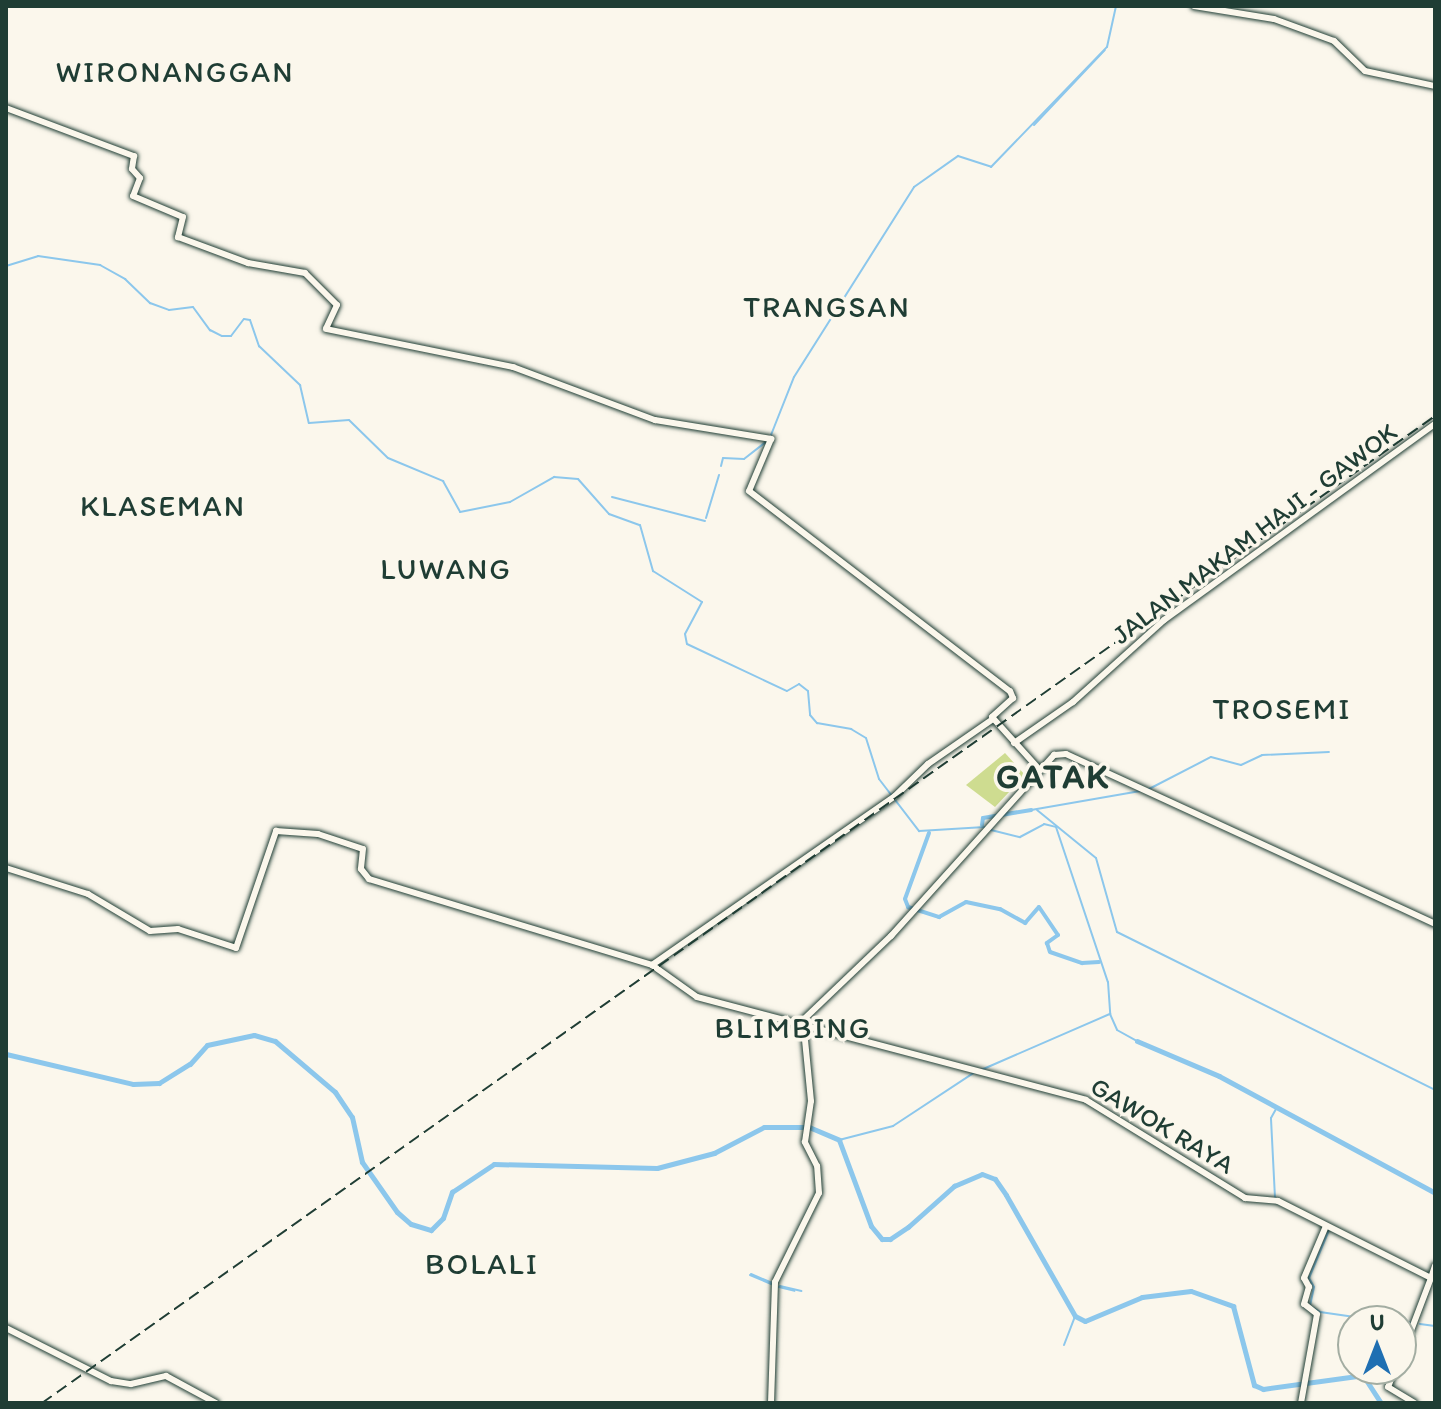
<!DOCTYPE html>
<style>
body{margin:0}
#map{position:relative;width:1441px;height:1409px;overflow:hidden;background:#fbf7ec;font-family:Itim,sans-serif}
div>[style]{position:absolute}
.green>*{inset:0;background:#cedc90}
.stream>*{height:2px;margin:-1px;padding:0 1px;transform-origin:1px;border-radius:1px;background:#8cc7ec}
.canal>*{height:4px;margin:-2px;padding:0 2px;transform-origin:2px;border-radius:2px;background:#8cc7ec}
.river>*{height:5px;margin:-2.5px;padding:0 2.5px;transform-origin:2.5px;border-radius:2.5px;background:#8cc7ec}
.roads{filter:drop-shadow(0 0 2px #1f3d34) drop-shadow(0 0 2px #1f3d34)}
.secondary>*{height:6px;margin:-3px;padding:0 3px;transform-origin:3px;border-radius:3px;background:#fbf7ec}
.rail>*{height:2px;margin-top:-1px;transform-origin:0;background:repeating-linear-gradient(90deg,#1f3d34 0 12px,transparent 0 18px)}
span{translate:-50% -50%;white-space:nowrap;text-align:center;line-height:1.15;-webkit-text-stroke:7px #fbf7ec;paint-order:stroke}
.street-label{font-size:26px;color:#1f3d34}
.quarter-label{font-size:30px;color:#1f3d34;letter-spacing:2px}
.district-label{font-size:34px;color:#1f3d34;font-weight:700;letter-spacing:2px}
.frame{position:absolute;inset:0;border:8px solid #1f3d34;pointer-events:none}
.north{position:absolute;left:1337px;top:1305px;width:80px;height:80px;box-sizing:border-box;background:#fbf7ec;border:2px solid #a3ada2;border-radius:50%;rotate:0deg;font-size:22px;font-weight:700;line-height:32px;text-align:center;color:#1f3d34}
.north::after{content:'';display:block;margin:auto;width:28px;height:36px;background:#1f6fb2;clip-path:polygon(50% 0,100% 100%,50% 72%,0 100%)}
</style>
<div id="map">
<div class="green">
<div style="clip-path:polygon(1005px 753px,1025px 775px,995px 807px,966px 785px)"></div>
</div>
<div class="stream">
<div style="left:1126px;top:6px;width:14px"></div>
<div style="left:1182px;top:6px;width:9px"></div>
<div style="left:1034px;top:125px;width:103px;rotate:-46.6deg"></div>
<div style="left:6px;top:266px;width:34px;rotate:-17deg"></div>
<div style="left:38px;top:256px;width:63px;rotate:8.3deg"></div>
<div style="left:100px;top:265px;width:29px;rotate:29deg"></div>
<div style="left:125px;top:279px;width:35px;rotate:44deg"></div>
<div style="left:150px;top:303px;width:20px;rotate:20deg"></div>
<div style="left:169px;top:310px;width:24px;rotate:-7deg"></div>
<div style="left:193px;top:307px;width:29px;rotate:54deg"></div>
<div style="left:210px;top:330px;width:13px;rotate:27deg"></div>
<div style="left:222px;top:336px;width:9px"></div>
<div style="left:231px;top:336px;width:21px;rotate:-53deg"></div>
<div style="left:244px;top:319px;width:6px;rotate:9deg"></div>
<div style="left:250px;top:320px;width:28px;rotate:71deg"></div>
<div style="left:259px;top:346px;width:57px;rotate:43.6deg"></div>
<div style="left:300px;top:385px;width:39px;rotate:77deg"></div>
<div style="left:309px;top:423px;width:40px;rotate:-4.3deg"></div>
<div style="left:349px;top:420px;width:54px;rotate:44.3deg"></div>
<div style="left:388px;top:458px;width:60px;rotate:22.7deg"></div>
<div style="left:443px;top:481px;width:35px;rotate:61deg"></div>
<div style="left:460px;top:512px;width:51px;rotate:-11.3deg"></div>
<div style="left:510px;top:502px;width:51px;rotate:-29.6deg"></div>
<div style="left:554px;top:477px;width:24px;rotate:5deg"></div>
<div style="left:578px;top:479px;width:47px;rotate:48.5deg"></div>
<div style="left:609px;top:514px;width:33px;rotate:20deg"></div>
<div style="left:640px;top:525px;width:48px;rotate:74.2deg"></div>
<div style="left:653px;top:571px;width:58px;rotate:32.3deg"></div>
<div style="left:702px;top:602px;width:36px;rotate:118deg"></div>
<div style="left:685px;top:634px;width:10px;rotate:79deg"></div>
<div style="left:687px;top:644px;width:110px;rotate:25.2deg"></div>
<div style="left:787px;top:691px;width:14px;rotate:-30deg"></div>
<div style="left:799px;top:684px;width:11px;rotate:38deg"></div>
<div style="left:808px;top:691px;width:24px;rotate:85deg"></div>
<div style="left:810px;top:715px;width:11px;rotate:49deg"></div>
<div style="left:817px;top:723px;width:35px;rotate:10deg"></div>
<div style="left:851px;top:729px;width:17px;rotate:31deg"></div>
<div style="left:866px;top:738px;width:43px;rotate:72.4deg"></div>
<div style="left:879px;top:779px;width:66px;rotate:52.4deg"></div>
<div style="left:919px;top:831px;width:66px;rotate:-3.5deg"></div>
<div style="left:771px;top:435px;width:62px;rotate:-68.4deg"></div>
<div style="left:794px;top:377px;width:225px;rotate:-57.7deg"></div>
<div style="left:914px;top:187px;width:54px;rotate:-35.2deg"></div>
<div style="left:958px;top:156px;width:35px;rotate:18deg"></div>
<div style="left:991px;top:167px;width:167px;rotate:-46deg"></div>
<div style="left:1107px;top:47px;width:42px;rotate:-77.6deg"></div>
<div style="left:721px;top:466px;width:8px;rotate:-76deg"></div>
<div style="left:723px;top:458px;width:21px;rotate:3deg"></div>
<div style="left:744px;top:459px;width:29px;rotate:-38deg"></div>
<div style="left:612px;top:497px;width:96px;rotate:14.5deg"></div>
<div style="left:706px;top:518px;width:45px;rotate:-73.2deg"></div>
<div style="left:1147px;top:790px;width:72px;rotate:-27.3deg"></div>
<div style="left:1211px;top:757px;width:31px;rotate:15deg"></div>
<div style="left:1241px;top:765px;width:23px;rotate:-25deg"></div>
<div style="left:1262px;top:755px;width:67px;rotate:-2.6deg"></div>
<div style="left:1031px;top:810px;width:111px;rotate:-9.9deg"></div>
<div style="left:1037px;top:810px;width:76px;rotate:39.1deg"></div>
<div style="left:1096px;top:858px;width:77px;rotate:74.2deg"></div>
<div style="left:1117px;top:932px;width:355px;rotate:26.4deg"></div>
<div style="left:991px;top:830px;width:30px;rotate:14deg"></div>
<div style="left:1020px;top:837px;width:27px;rotate:-28deg"></div>
<div style="left:1044px;top:824px;width:12px;rotate:14deg"></div>
<div style="left:1056px;top:827px;width:163px;rotate:71.5deg"></div>
<div style="left:1108px;top:982px;width:32px;rotate:86deg"></div>
<div style="left:1110px;top:1014px;width:17px;rotate:66deg"></div>
<div style="left:1117px;top:1030px;width:23px;rotate:29deg"></div>
<div style="left:981px;top:1070px;width:141px;rotate:-23.5deg"></div>
<div style="left:839px;top:1140px;width:56px;rotate:-14.5deg"></div>
<div style="left:893px;top:1126px;width:98px;rotate:-33.4deg"></div>
<div style="left:1275px;top:1198px;width:80px;rotate:-92.9deg"></div>
<div style="left:1271px;top:1118px;width:10px;rotate:-61deg"></div>
<div style="left:1329px;top:1230px;width:52px;rotate:112.6deg"></div>
<div style="left:1309px;top:1278px;width:10px;rotate:61deg"></div>
<div style="left:1314px;top:1287px;width:19px;rotate:102deg"></div>
<div style="left:1310px;top:1306px;width:12px;rotate:31deg"></div>
<div style="left:1320px;top:1312px;width:63px;rotate:8.3deg"></div>
<div style="left:751px;top:1274px;width:23px;rotate:23deg"></div>
<div style="left:750px;top:1275px;width:23px;rotate:23deg"></div>
<div style="left:780px;top:1286px;width:22px;rotate:13deg"></div>
<div style="left:779px;top:1287px;width:16px;rotate:14deg"></div>
<div style="left:1401px;top:1321px;width:11px;rotate:10deg"></div>
<div style="left:1420px;top:1324px;width:15px;rotate:8deg"></div>
<div style="left:1064px;top:1345px;width:31px;rotate:-69deg"></div>
</div>
<div class="canal">
<div style="left:982px;top:825px;width:7px;rotate:-82deg"></div>
<div style="left:983px;top:818px;width:49px;rotate:-9.5deg"></div>
<div style="left:929px;top:833px;width:70px;rotate:110deg"></div>
<div style="left:905px;top:899px;width:9px;rotate:69deg"></div>
<div style="left:908px;top:907px;width:33px;rotate:18deg"></div>
<div style="left:939px;top:917px;width:31px;rotate:-29deg"></div>
<div style="left:966px;top:902px;width:35px;rotate:12deg"></div>
<div style="left:1000px;top:909px;width:29px;rotate:29deg"></div>
<div style="left:1025px;top:923px;width:21px;rotate:-49deg"></div>
<div style="left:1039px;top:907px;width:34px;rotate:56deg"></div>
<div style="left:1058px;top:935px;width:14px;rotate:144deg"></div>
<div style="left:1047px;top:943px;width:9px;rotate:72deg"></div>
<div style="left:1050px;top:952px;width:34px;rotate:19deg"></div>
<div style="left:1082px;top:963px;width:17px;rotate:-3deg"></div>
</div>
<div class="river">
<div style="left:1137px;top:1041px;width:89px;rotate:23.1deg"></div>
<div style="left:1219px;top:1076px;width:246px;rotate:28.4deg"></div>
<div style="left:6px;top:1054px;width:130px;rotate:13.3deg"></div>
<div style="left:133px;top:1084px;width:26px;rotate:-2deg"></div>
<div style="left:159px;top:1083px;width:36px;rotate:-32deg"></div>
<div style="left:190px;top:1064px;width:25px;rotate:-48deg"></div>
<div style="left:207px;top:1045px;width:48px;rotate:-12deg"></div>
<div style="left:254px;top:1035px;width:22px;rotate:16deg"></div>
<div style="left:275px;top:1041px;width:79px;rotate:40.4deg"></div>
<div style="left:335px;top:1092px;width:30px;rotate:56deg"></div>
<div style="left:352px;top:1117px;width:46px;rotate:77.5deg"></div>
<div style="left:362px;top:1162px;width:61px;rotate:55deg"></div>
<div style="left:397px;top:1212px;width:18px;rotate:41deg"></div>
<div style="left:411px;top:1224px;width:21px;rotate:17deg"></div>
<div style="left:431px;top:1230px;width:17px;rotate:-45deg"></div>
<div style="left:443px;top:1218px;width:28px;rotate:-71deg"></div>
<div style="left:452px;top:1192px;width:50px;rotate:-33.7deg"></div>
<div style="left:494px;top:1164px;width:163px;rotate:1.4deg"></div>
<div style="left:657px;top:1168px;width:59px;rotate:-14.7deg"></div>
<div style="left:714px;top:1153px;width:56px;rotate:-27.5deg"></div>
<div style="left:764px;top:1127px;width:45px"></div>
<div style="left:809px;top:1127px;width:33px;rotate:23deg"></div>
<div style="left:839px;top:1140px;width:92px;rotate:69.6deg"></div>
<div style="left:871px;top:1226px;width:17px;rotate:50deg"></div>
<div style="left:882px;top:1239px;width:8px"></div>
<div style="left:890px;top:1239px;width:22px;rotate:-34deg"></div>
<div style="left:908px;top:1227px;width:62px;rotate:-41.7deg"></div>
<div style="left:954px;top:1186px;width:30px;rotate:-23deg"></div>
<div style="left:982px;top:1174px;width:14px;rotate:21deg"></div>
<div style="left:995px;top:1179px;width:19px;rotate:55deg"></div>
<div style="left:1006px;top:1195px;width:139px;rotate:60.3deg"></div>
<div style="left:1075px;top:1316px;width:11px;rotate:27deg"></div>
<div style="left:1085px;top:1321px;width:62px;rotate:-22.8deg"></div>
<div style="left:1142px;top:1297px;width:49px;rotate:-7deg"></div>
<div style="left:1191px;top:1291px;width:45px;rotate:19.7deg"></div>
<div style="left:1233px;top:1306px;width:82px;rotate:75.1deg"></div>
<div style="left:1254px;top:1385px;width:10px;rotate:24deg"></div>
<div style="left:1263px;top:1389px;width:95px;rotate:-7.9deg"></div>
<div style="left:1357px;top:1376px;width:10px;rotate:24deg"></div>
<div style="left:1366px;top:1380px;width:27px;rotate:57deg"></div>
</div>
<div class="roads">
<div class="secondary">
<div style="left:1194px;top:6px;width:81px;rotate:9.2deg"></div>
<div style="left:1274px;top:19px;width:64px;rotate:20.1deg"></div>
<div style="left:1334px;top:41px;width:43px;rotate:44.1deg"></div>
<div style="left:1365px;top:71px;width:72px;rotate:12.1deg"></div>
<div style="left:6px;top:108px;width:137px;rotate:20.6deg"></div>
<div style="left:134px;top:156px;width:13px;rotate:99deg"></div>
<div style="left:132px;top:169px;width:12px;rotate:48deg"></div>
<div style="left:140px;top:178px;width:19px;rotate:111deg"></div>
<div style="left:133px;top:196px;width:54px;rotate:22.8deg"></div>
<div style="left:183px;top:217px;width:21px;rotate:104deg"></div>
<div style="left:178px;top:237px;width:75px;rotate:20.4deg"></div>
<div style="left:248px;top:263px;width:58px;rotate:10deg"></div>
<div style="left:305px;top:273px;width:45px;rotate:45deg"></div>
<div style="left:337px;top:305px;width:26px;rotate:115deg"></div>
<div style="left:326px;top:329px;width:191px;rotate:11.5deg"></div>
<div style="left:513px;top:367px;width:152px;rotate:20.5deg"></div>
<div style="left:655px;top:420px;width:118px;rotate:9.3deg"></div>
<div style="left:771px;top:439px;width:56px;rotate:112.9deg"></div>
<div style="left:749px;top:491px;width:329px;rotate:37.5deg"></div>
<div style="left:1010px;top:691px;width:8px;rotate:67deg"></div>
<div style="left:1013px;top:698px;width:28px;rotate:138deg"></div>
<div style="left:992px;top:717px;width:70px;rotate:47.9deg"></div>
<div style="left:1014px;top:743px;width:72px;rotate:-34.8deg"></div>
<div style="left:1073px;top:702px;width:122px;rotate:-42deg"></div>
<div style="left:1164px;top:620px;width:334px;rotate:-35.9deg"></div>
<div style="left:6px;top:868px;width:86px;rotate:17.6deg"></div>
<div style="left:88px;top:894px;width:72px;rotate:30.8deg"></div>
<div style="left:150px;top:931px;width:28px;rotate:-4deg"></div>
<div style="left:178px;top:929px;width:61px;rotate:18.1deg"></div>
<div style="left:236px;top:948px;width:124px;rotate:-71.1deg"></div>
<div style="left:276px;top:831px;width:42px;rotate:4.1deg"></div>
<div style="left:318px;top:834px;width:47px;rotate:18.4deg"></div>
<div style="left:363px;top:849px;width:20px;rotate:96deg"></div>
<div style="left:361px;top:869px;width:13px;rotate:51deg"></div>
<div style="left:369px;top:879px;width:296px;rotate:16.9deg"></div>
<div style="left:652px;top:965px;width:55px;rotate:35.4deg"></div>
<div style="left:697px;top:997px;width:402px;rotate:14.8deg"></div>
<div style="left:1086px;top:1100px;width:187px;rotate:31.6deg"></div>
<div style="left:1245px;top:1198px;width:33px;rotate:5deg"></div>
<div style="left:1278px;top:1201px;width:171px;rotate:26.7deg"></div>
<div style="left:1431px;top:1278px;width:13px;rotate:-72deg"></div>
<div style="left:652px;top:965px;width:296px;rotate:-34.8deg"></div>
<div style="left:895px;top:796px;width:46px;rotate:-44.1deg"></div>
<div style="left:928px;top:764px;width:79px;rotate:-34.7deg"></div>
<div style="left:6px;top:1328px;width:118px;rotate:26.8deg"></div>
<div style="left:111px;top:1381px;width:20px;rotate:9deg"></div>
<div style="left:131px;top:1384px;width:36px;rotate:-13deg"></div>
<div style="left:166px;top:1376px;width:57px;rotate:28.4deg"></div>
<div style="left:1401px;top:1357px;width:85px;rotate:-69.2deg"></div>
<div style="left:1395px;top:1369px;width:19px;rotate:111deg"></div>
<div style="left:1388px;top:1387px;width:31px;rotate:31deg"></div>
<div style="left:771px;top:1403px;width:121px;rotate:-88.1deg"></div>
<div style="left:775px;top:1282px;width:99px;rotate:-63.7deg"></div>
<div style="left:819px;top:1193px;width:27px;rotate:-94deg"></div>
<div style="left:817px;top:1166px;width:27px;rotate:-117deg"></div>
<div style="left:805px;top:1142px;width:41px;rotate:-81.7deg"></div>
<div style="left:811px;top:1101px;width:81px;rotate:-95.6deg"></div>
<div style="left:803px;top:1020px;width:122px;rotate:-43.7deg"></div>
<div style="left:891px;top:936px;width:244px;rotate:-48deg"></div>
<div style="left:1054px;top:755px;width:12px;rotate:-5deg"></div>
<div style="left:1066px;top:754px;width:406px;rotate:24.7deg"></div>
<div style="left:1301px;top:1403px;width:90px;rotate:-79.8deg"></div>
<div style="left:1317px;top:1314px;width:16px;rotate:-142deg"></div>
<div style="left:1304px;top:1304px;width:18px;rotate:-74deg"></div>
<div style="left:1309px;top:1287px;width:10px;rotate:-119deg"></div>
<div style="left:1304px;top:1278px;width:56px;rotate:-67.1deg"></div>
</div>
</div>
<div class="rail">
<div style="left:42px;top:1403px;width:1707px;rotate:-35.32deg"></div>
</div>
<div class="street-label">
<span style="left:1255px;top:534px;rotate:-37deg">JALAN MAKAM HAJI - GAWOK</span>
<span style="left:1162px;top:1126px;rotate:31deg">GAWOK RAYA</span>
</div>
<div class="quarter-label">
<span style="left:175px;top:72px">WIRONANGGAN</span>
<span style="left:827px;top:307px">TRANGSAN</span>
<span style="left:163px;top:506px">KLASEMAN</span>
<span style="left:446px;top:569px">LUWANG</span>
<span style="left:1282px;top:709px">TROSEMI</span>
<span style="left:793px;top:1028px">BLIMBING</span>
<span style="left:482px;top:1264px">BOLALI</span>
</div>
<div class="district-label">
<span style="left:1053px;top:777px">GATAK</span>
</div>
<div class="frame"></div>
<div class="north">U</div>
</div>
